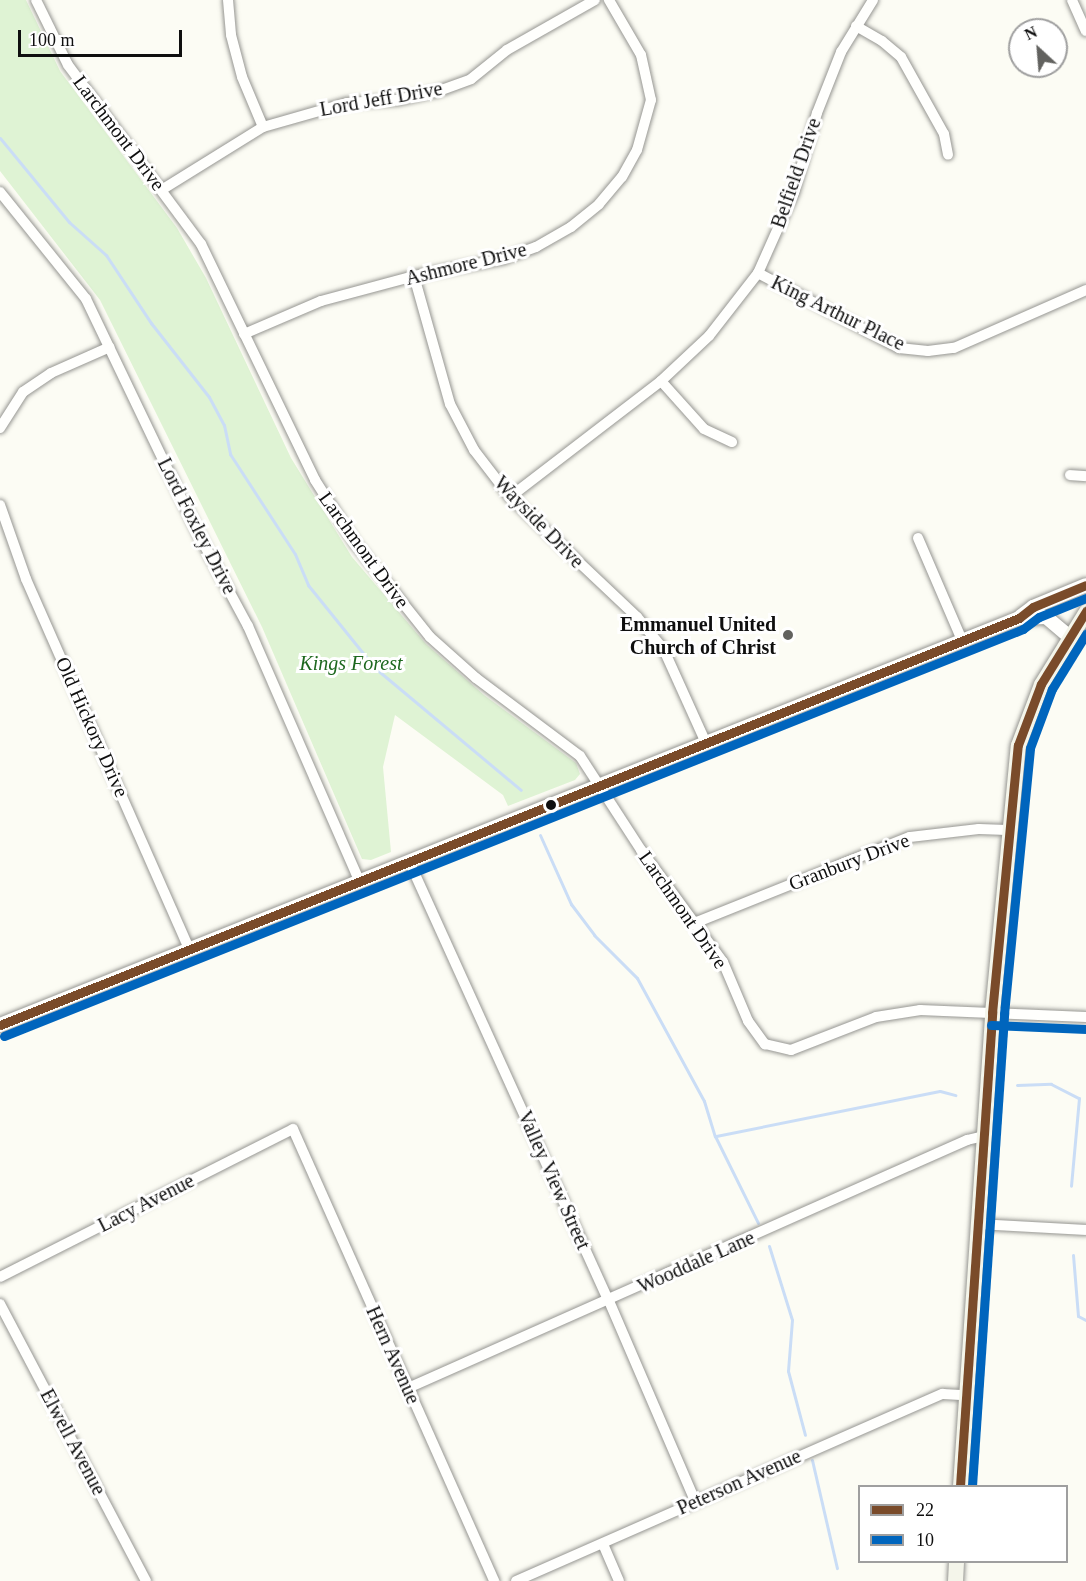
<!DOCTYPE html>
<style>
body{margin:0}
#map{position:relative;width:1086px;height:1581px;overflow:hidden;background:#fcfcf4;font-family:"Times New Roman",serif}
div>[style]{position:absolute}
.green>*{inset:0;background:#dff3d4}
.stream>*{height:3px;margin:-1.5px;padding:0 1.5px;transform-origin:1.5px;border-radius:1.5px;background:#caddf6}
.roads{filter:drop-shadow(0 0 2px #969692) drop-shadow(0 0 2px #969692)}
.minor>*{height:10px;margin:-5px;padding:0 5px;transform-origin:5px;border-radius:5px;background:#fffffd}
.tertiary>*{height:14px;margin:-7px;padding:0 7px;transform-origin:7px;border-radius:7px;background:#fffffd}
.secondary>*{height:15px;margin:-7.5px;padding:0 7.5px;transform-origin:7.5px;border-radius:7.5px;background:#f4f5ea}
.bus-1>*{height:9px;margin:-4.5px;padding:0 4.5px;transform-origin:4.5px;border-radius:4.5px;background:#7a4b2a}
.bus-2>*{height:9px;margin:-4.5px;padding:0 4.5px;transform-origin:4.5px;border-radius:4.5px;background:#0065bd}
.dots>*{width:16px;height:16px;translate:-50% -50%;box-sizing:border-box;border:3px solid #fff;border-radius:50%}
span{translate:-50% -50%;white-space:nowrap;text-align:center;line-height:1.15;-webkit-text-stroke:6px #fff;paint-order:stroke}
.street-label{font-size:20px;color:#0f0f0f}
.poi-label{font-size:20px;color:#0f0f0f;font-weight:700}
.right{translate:-100% -50%;text-align:right}
.park-label{font-size:20px;color:#1d681e;font-style:italic}
.legend{position:absolute;left:858px;top:1485px;width:210px;height:78px;box-sizing:border-box;background:#fff;border:2px solid #9f9f9f;margin:0;padding:8px 10px;list-style:none;font-size:18px;color:#0f0f0f}
.legend li{display:flex;align-items:center;gap:12px;height:30px}
.legend b{width:30px;border:2px solid #9f9f9f}
.north{position:absolute;left:1008px;top:18px;width:60px;height:60px;box-sizing:border-box;background:#fff;border:2px solid #9f9f9f;border-radius:50%;rotate:334deg;font-size:16px;font-weight:700;line-height:24px;text-align:center;color:#0f0f0f}
.north::after{content:'';display:block;margin:auto;width:21px;height:27px;background:#62625f;clip-path:polygon(50% 0,100% 100%,50% 72%,0 100%)}
.scale{position:absolute;left:18px;top:30px;width:164px;height:27px;box-sizing:border-box;border:3px solid #0f0f0f;border-top:0;padding-left:8px;font-size:18px;line-height:21px;white-space:nowrap;color:#0f0f0f;-webkit-text-stroke:4px #fff;paint-order:stroke}
</style>
<div id="map">
<div class="green">
<div style="clip-path:polygon(0 0,26px 0,60px 71px,177px 228px,206px 278px,291px 458px,352px 557px,426px 644px,484px 695px,576px 763px,580px 774px,575px 780px,508px 806px,503px 795px,395px 715px,383px 767px,391px 852px,371px 860px,362px 859px,262px 627px,100px 300px,0 171px)"></div>
</div>
<div class="stream">
<div style="left:0;top:138px;width:109px;rotate:50.6deg"></div>
<div style="left:69px;top:222px;width:50px;rotate:41.7deg"></div>
<div style="left:106px;top:255px;width:82px;rotate:56.5deg"></div>
<div style="left:151px;top:323px;width:94px;rotate:51.9deg"></div>
<div style="left:209px;top:397px;width:32px;rotate:62deg"></div>
<div style="left:224px;top:425px;width:30px;rotate:78deg"></div>
<div style="left:230px;top:454px;width:119px;rotate:57deg"></div>
<div style="left:295px;top:554px;width:34px;rotate:67deg"></div>
<div style="left:308px;top:585px;width:107px;rotate:51.1deg"></div>
<div style="left:375px;top:668px;width:190px;rotate:39.9deg"></div>
<div style="left:540px;top:835px;width:76px;rotate:65.8deg"></div>
<div style="left:571px;top:904px;width:39px;rotate:53deg"></div>
<div style="left:594px;top:935px;width:61px;rotate:45deg"></div>
<div style="left:637px;top:978px;width:140px;rotate:61.4deg"></div>
<div style="left:704px;top:1101px;width:37px;rotate:73deg"></div>
<div style="left:715px;top:1136px;width:97px;rotate:63.7deg"></div>
<div style="left:1017px;top:1085px;width:34px;rotate:-2deg"></div>
<div style="left:1051px;top:1084px;width:31px;rotate:27deg"></div>
<div style="left:1079px;top:1098px;width:88px;rotate:95.2deg"></div>
<div style="left:716px;top:1136px;width:228px;rotate:-11.4deg"></div>
<div style="left:940px;top:1091px;width:16px;rotate:15deg"></div>
<div style="left:769px;top:1246px;width:77px;rotate:72.7deg"></div>
<div style="left:792px;top:1320px;width:51px;rotate:94.5deg"></div>
<div style="left:788px;top:1371px;width:66px;rotate:75.1deg"></div>
<div style="left:1073px;top:1255px;width:61px;rotate:85.3deg"></div>
<div style="left:1078px;top:1316px;width:9px;rotate:27deg"></div>
<div style="left:812px;top:1460px;width:111px;rotate:77deg"></div>
</div>
<div class="roads">
<div class="minor">
<div style="left:36px;top:0;width:72px;rotate:63.8deg"></div>
<div style="left:68px;top:65px;width:223px;rotate:53.4deg"></div>
<div style="left:201px;top:244px;width:262px;rotate:64.2deg"></div>
<div style="left:315px;top:480px;width:75px;rotate:57.6deg"></div>
<div style="left:355px;top:543px;width:120px;rotate:51.4deg"></div>
<div style="left:430px;top:637px;width:62px;rotate:41.7deg"></div>
<div style="left:476px;top:678px;width:130px;rotate:36.9deg"></div>
<div style="left:580px;top:756px;width:112px;rotate:57deg"></div>
<div style="left:641px;top:850px;width:139px;rotate:53.8deg"></div>
<div style="left:723px;top:962px;width:64px;rotate:67deg"></div>
<div style="left:748px;top:1021px;width:29px;rotate:54deg"></div>
<div style="left:765px;top:1044px;width:27px;rotate:13deg"></div>
<div style="left:791px;top:1050px;width:91px;rotate:-21.2deg"></div>
<div style="left:876px;top:1017px;width:45px;rotate:-9deg"></div>
<div style="left:920px;top:1010px;width:166px;rotate:2.4deg"></div>
<div style="left:228px;top:0;width:35px;rotate:85deg"></div>
<div style="left:231px;top:35px;width:43px;rotate:75.3deg"></div>
<div style="left:242px;top:77px;width:54px;rotate:67.2deg"></div>
<div style="left:1072px;top:0;width:34px;rotate:66deg"></div>
<div style="left:856px;top:26px;width:30px;rotate:30deg"></div>
<div style="left:882px;top:41px;width:25px;rotate:40deg"></div>
<div style="left:901px;top:57px;width:88px;rotate:60.8deg"></div>
<div style="left:944px;top:134px;width:21px;rotate:79deg"></div>
<div style="left:163px;top:189px;width:118px;rotate:-31.8deg"></div>
<div style="left:263px;top:127px;width:87px;rotate:-15.9deg"></div>
<div style="left:347px;top:103px;width:50px;rotate:-3.4deg"></div>
<div style="left:397px;top:100px;width:40px;rotate:-12deg"></div>
<div style="left:436px;top:92px;width:37px;rotate:-20deg"></div>
<div style="left:471px;top:79px;width:46px;rotate:-38.9deg"></div>
<div style="left:507px;top:50px;width:101px;rotate:-29.6deg"></div>
<div style="left:0;top:192px;width:137px;rotate:51.2deg"></div>
<div style="left:86px;top:299px;width:264px;rotate:64.4deg"></div>
<div style="left:200px;top:537px;width:101px;rotate:61.7deg"></div>
<div style="left:248px;top:626px;width:277px;rotate:66.4deg"></div>
<div style="left:758px;top:273px;width:160px;rotate:28deg"></div>
<div style="left:899px;top:348px;width:29px;rotate:6deg"></div>
<div style="left:928px;top:351px;width:26px;rotate:-7deg"></div>
<div style="left:954px;top:348px;width:144px;rotate:-23.7deg"></div>
<div style="left:414px;top:276px;width:133px;rotate:74.3deg"></div>
<div style="left:450px;top:404px;width:52px;rotate:62.4deg"></div>
<div style="left:474px;top:450px;width:59px;rotate:52.5deg"></div>
<div style="left:510px;top:497px;width:175px;rotate:43.4deg"></div>
<div style="left:637px;top:617px;width:43px;rotate:50.7deg"></div>
<div style="left:664px;top:650px;width:102px;rotate:65.7deg"></div>
<div style="left:244px;top:334px;width:84px;rotate:-23.2deg"></div>
<div style="left:321px;top:301px;width:96px;rotate:-15deg"></div>
<div style="left:414px;top:276px;width:91px;rotate:-10.8deg"></div>
<div style="left:503px;top:259px;width:35px;rotate:-20deg"></div>
<div style="left:536px;top:247px;width:40px;rotate:-29.7deg"></div>
<div style="left:571px;top:227px;width:36px;rotate:-39deg"></div>
<div style="left:599px;top:204px;width:35px;rotate:-50deg"></div>
<div style="left:622px;top:177px;width:31px;rotate:-61deg"></div>
<div style="left:637px;top:150px;width:52px;rotate:-74.4deg"></div>
<div style="left:651px;top:100px;width:46px;rotate:-102.5deg"></div>
<div style="left:641px;top:55px;width:64px;rotate:-120.2deg"></div>
<div style="left:661px;top:381px;width:64px;rotate:48.1deg"></div>
<div style="left:704px;top:429px;width:31px;rotate:25deg"></div>
<div style="left:0;top:428px;width:43px;rotate:-57.4deg"></div>
<div style="left:23px;top:392px;width:34px;rotate:-34deg"></div>
<div style="left:51px;top:373px;width:64px;rotate:-23.8deg"></div>
<div style="left:1070px;top:475px;width:16px;rotate:4deg"></div>
<div style="left:510px;top:497px;width:190px;rotate:-37.5deg"></div>
<div style="left:661px;top:381px;width:66px;rotate:-43.2deg"></div>
<div style="left:709px;top:336px;width:80px;rotate:-52.1deg"></div>
<div style="left:758px;top:273px;width:89px;rotate:-66deg"></div>
<div style="left:794px;top:192px;width:82px;rotate:-73.8deg"></div>
<div style="left:817px;top:113px;width:66px;rotate:-68.5deg"></div>
<div style="left:841px;top:52px;width:61px;rotate:-58.4deg"></div>
<div style="left:0;top:505px;width:78px;rotate:70.6deg"></div>
<div style="left:26px;top:579px;width:402px;rotate:66.2deg"></div>
<div style="left:918px;top:538px;width:111px;rotate:66.7deg"></div>
<div style="left:409px;top:861px;width:483px;rotate:65.6deg"></div>
<div style="left:609px;top:1301px;width:218px;rotate:66.7deg"></div>
<div style="left:697px;top:922px;width:229px;rotate:-21.8deg"></div>
<div style="left:910px;top:837px;width:69px;rotate:-6.6deg"></div>
<div style="left:979px;top:829px;width:28px;rotate:2deg"></div>
<div style="left:978px;top:1224px;width:108px;rotate:3.2deg"></div>
<div style="left:0;top:1277px;width:328px;rotate:-26.8deg"></div>
<div style="left:293px;top:1129px;width:495px;rotate:66deg"></div>
<div style="left:0;top:1304px;width:313px;rotate:62.2deg"></div>
<div style="left:408px;top:1388px;width:612px;rotate:-23.92deg"></div>
<div style="left:967px;top:1140px;width:17px;rotate:-13deg"></div>
<div style="left:603px;top:1544px;width:40px;rotate:66.6deg"></div>
<div style="left:516px;top:1581px;width:466px;rotate:-23.7deg"></div>
<div style="left:943px;top:1394px;width:22px;rotate:3deg"></div>
</div>
<div class="tertiary">
<div style="left:1021px;top:616px;width:15px;rotate:-37deg"></div>
<div style="left:1033px;top:607px;width:57px;rotate:-22.5deg"></div>
<div style="left:0;top:1025px;width:1097px;rotate:-21.77deg"></div>
<div style="left:1019px;top:618px;width:27px;rotate:-2deg"></div>
<div style="left:1046px;top:617px;width:30px;rotate:40deg"></div>
</div>
<div class="secondary">
<div style="left:960px;top:1486px;width:474px;rotate:-86.1deg"></div>
<div style="left:992px;top:1013px;width:269px;rotate:-84.5deg"></div>
<div style="left:1018px;top:745px;width:65px;rotate:-69.3deg"></div>
<div style="left:1041px;top:684px;width:86px;rotate:-58.3deg"></div>
<div style="left:955px;top:1581px;width:19px;rotate:-87deg"></div>
</div>
</div>
<div class="bus-1">
<div style="left:0;top:1025px;width:1097px;rotate:-21.77deg"></div>
<div style="left:1019px;top:618px;width:18px;rotate:-38deg"></div>
<div style="left:1033px;top:607px;width:57px;rotate:-22.5deg"></div>
<div style="left:960px;top:1486px;width:474px;rotate:-86.1deg"></div>
<div style="left:992px;top:1013px;width:269px;rotate:-84.5deg"></div>
<div style="left:1018px;top:745px;width:65px;rotate:-69.3deg"></div>
<div style="left:1041px;top:684px;width:86px;rotate:-58.3deg"></div>
</div>
<div class="bus-2">
<div style="left:991px;top:1025px;width:94px;rotate:2.4deg"></div>
<div style="left:4px;top:1036px;width:1097px;rotate:-21.77deg"></div>
<div style="left:1023px;top:629px;width:20px;rotate:-37deg"></div>
<div style="left:1039px;top:617px;width:51px;rotate:-22deg"></div>
<div style="left:972px;top:1486px;width:473px;rotate:-86.1deg"></div>
<div style="left:1004px;top:1014px;width:267px;rotate:-84.4deg"></div>
<div style="left:1030px;top:748px;width:63px;rotate:-69.6deg"></div>
<div style="left:1052px;top:689px;width:65px;rotate:-58.3deg"></div>
</div>
<div class="dots">
<div style="left:788px;top:635px;background:#62625f"></div>
<div style="left:551px;top:805px;background:#0f0f0f"></div>
</div>
<div class="street-label">
<span style="left:381px;top:99px;rotate:-10deg">Lord Jeff Drive</span>
<span style="left:119px;top:133px;rotate:53deg">Larchmont Drive</span>
<span style="left:796px;top:173px;rotate:-71deg">Belfield Drive</span>
<span style="left:466px;top:264px;rotate:-14deg">Ashmore Drive</span>
<span style="left:838px;top:313px;rotate:26deg">King Arthur Place</span>
<span style="left:539px;top:522px;rotate:46deg">Wayside Drive</span>
<span style="left:197px;top:526px;rotate:63deg">Lord Foxley Drive</span>
<span style="left:364px;top:550px;rotate:54deg">Larchmont Drive</span>
<span style="left:92px;top:727px;rotate:66deg">Old Hickory Drive</span>
<span style="left:849px;top:862px;rotate:-21deg">Granbury Drive</span>
<span style="left:683px;top:910px;rotate:55deg">Larchmont Drive</span>
<span style="left:554px;top:1180px;rotate:66deg">Valley View Street</span>
<span style="left:146px;top:1203px;rotate:-27deg">Lacy Avenue</span>
<span style="left:696px;top:1262px;rotate:-24deg">Wooddale Lane</span>
<span style="left:393px;top:1355px;rotate:66deg">Hern Avenue</span>
<span style="left:73px;top:1442px;rotate:62deg">Elwell Avenue</span>
<span style="left:739px;top:1482px;rotate:-24deg">Peterson Avenue</span>
</div>
<div class="poi-label">
<span class="right" style="left:776px;top:636px">Emmanuel United<br>Church of Christ</span>
</div>
<div class="park-label">
<span style="left:351px;top:663px">Kings Forest</span>
</div>
<ul class="legend">
<li><b style="height:8px;background:#7a4b2a"></b>22</li>
<li><b style="height:8px;background:#0065bd"></b>10</li>
</ul>
<div class="north">N</div>
<div class="scale">100 m</div>
</div>
